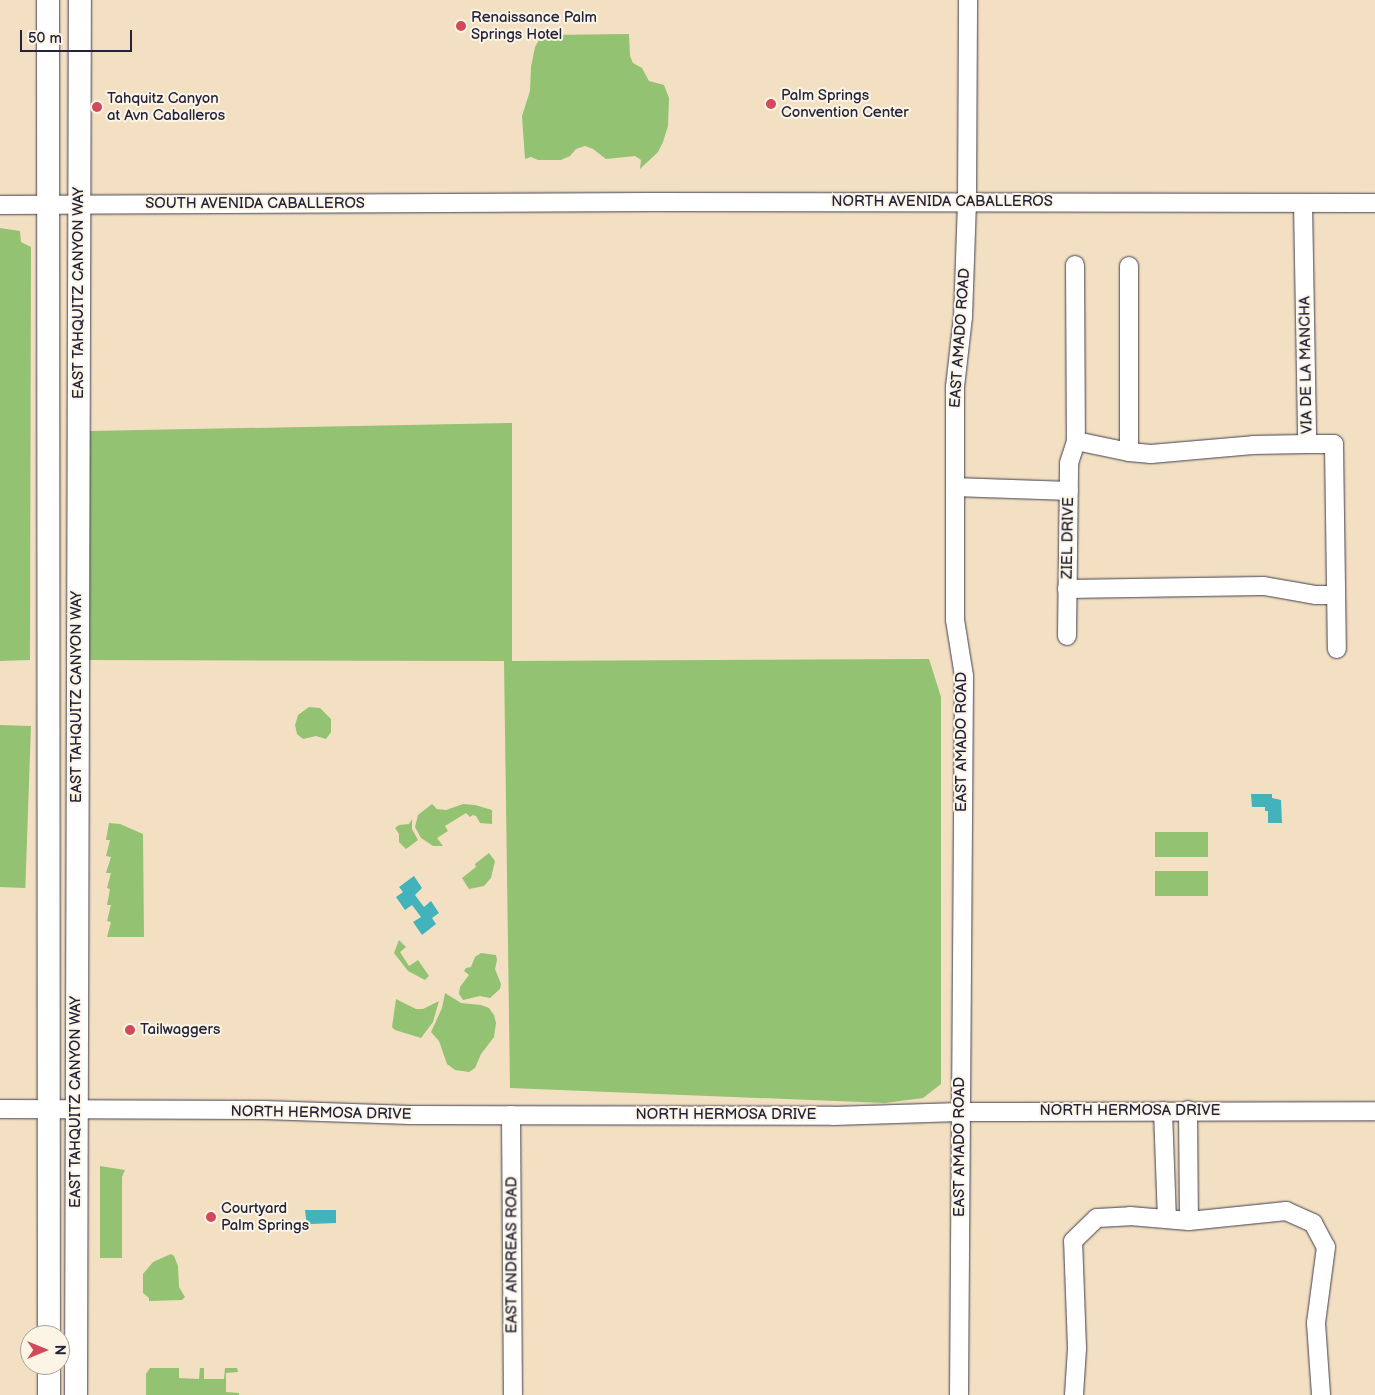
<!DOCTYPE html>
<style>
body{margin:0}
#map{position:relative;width:1375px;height:1395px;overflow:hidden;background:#f3e0c2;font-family:"Balsamiq Sans",sans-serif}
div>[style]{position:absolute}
.green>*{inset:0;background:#92c272;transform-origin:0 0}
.water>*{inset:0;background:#43b3bb}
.roads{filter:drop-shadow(0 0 1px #413e4f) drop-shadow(0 0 1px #413e4f)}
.minor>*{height:18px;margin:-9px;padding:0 9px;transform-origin:9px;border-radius:9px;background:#fff}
.major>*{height:22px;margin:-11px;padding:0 11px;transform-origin:11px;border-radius:11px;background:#fff}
.dots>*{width:14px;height:14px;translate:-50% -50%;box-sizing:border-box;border:2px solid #fcf5e5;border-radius:50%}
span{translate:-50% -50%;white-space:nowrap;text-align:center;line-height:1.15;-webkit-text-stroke:4px #fcf5e5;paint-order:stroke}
.poi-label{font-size:15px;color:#22223b}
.left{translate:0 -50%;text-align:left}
.street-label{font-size:15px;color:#22223b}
.north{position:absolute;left:20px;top:1325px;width:50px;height:50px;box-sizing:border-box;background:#fcf5e5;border:1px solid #a5a1a1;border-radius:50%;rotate:90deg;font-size:14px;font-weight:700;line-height:20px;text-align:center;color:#22223b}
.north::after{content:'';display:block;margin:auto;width:18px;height:22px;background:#d1495b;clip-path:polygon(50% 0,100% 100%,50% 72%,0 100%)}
.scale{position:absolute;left:20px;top:30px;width:112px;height:22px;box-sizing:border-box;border:2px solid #22223b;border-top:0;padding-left:6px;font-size:15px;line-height:18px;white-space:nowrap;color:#22223b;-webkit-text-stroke:4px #fcf5e5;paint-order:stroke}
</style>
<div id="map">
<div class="green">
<div style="clip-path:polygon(544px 31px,546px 35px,629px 34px,630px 56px,633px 63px,642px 68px,649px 81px,664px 85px,669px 98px,668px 126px,663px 142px,658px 152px,640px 169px,641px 160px,635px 156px,606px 159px,593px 149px,585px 146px,576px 149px,570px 156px,561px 160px,538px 160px,531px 157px,525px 159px,522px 116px,530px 91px,531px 67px,535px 47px)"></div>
<div style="clip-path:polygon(0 228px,20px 231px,21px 242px,31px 247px,30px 660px,0 661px)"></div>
<div style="clip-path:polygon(512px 423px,512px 661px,929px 659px,941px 697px,941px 1084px,923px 1098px,885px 1103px,510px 1088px,504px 661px,87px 660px,90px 431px)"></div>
<div style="clip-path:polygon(309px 707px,320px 708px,331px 719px,331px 732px,326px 739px,316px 736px,303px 739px,297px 734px,295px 725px,298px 715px)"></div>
<div style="left:0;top:725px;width:31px;height:162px;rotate:2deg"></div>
<div style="clip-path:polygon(432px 804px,437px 809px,446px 810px,463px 804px,475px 805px,492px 810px,492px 824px,480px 823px,476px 816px,473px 815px,470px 817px,466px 813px,445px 826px,448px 831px,437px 838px,443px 846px,433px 846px,421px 838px,415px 827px,418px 815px)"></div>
<div style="clip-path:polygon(412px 819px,412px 829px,418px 840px,406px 849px,399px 842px,399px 834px,395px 828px,399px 825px,409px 824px)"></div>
<div style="clip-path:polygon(109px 823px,120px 824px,143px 834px,144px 937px,107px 937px,111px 922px,107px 921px,111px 905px,107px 905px,110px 889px,107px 888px,111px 873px,106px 873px,111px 857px,106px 856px,110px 840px,106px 840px)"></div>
<div style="left:1155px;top:832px;width:53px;height:25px"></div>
<div style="clip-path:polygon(489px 853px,495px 861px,491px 878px,484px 886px,469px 889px,462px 878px,476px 867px,475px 864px)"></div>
<div style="left:1155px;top:871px;width:53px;height:25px"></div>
<div style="clip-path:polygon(399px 940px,406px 947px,400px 952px,409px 966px,418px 960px,429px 976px,425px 980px,408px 971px,394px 953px)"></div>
<div style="clip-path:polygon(481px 953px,496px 955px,497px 960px,495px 969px,501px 984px,500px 989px,490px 998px,480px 996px,463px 1000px,459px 994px,460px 987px,469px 975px,464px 971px,466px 968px,471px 967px,475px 957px)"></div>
<div style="clip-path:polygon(445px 993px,461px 1003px,481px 1005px,489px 1008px,494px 1015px,496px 1023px,494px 1037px,481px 1054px,475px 1068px,469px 1072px,455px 1070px,447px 1064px,439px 1041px,431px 1032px,442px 1008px)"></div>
<div style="clip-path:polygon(396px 999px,416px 1009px,423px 1009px,439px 1001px,433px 1022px,421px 1038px,395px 1030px,392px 1027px)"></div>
<div style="clip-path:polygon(100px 1166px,125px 1170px,122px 1177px,122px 1258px,100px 1258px)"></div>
<div style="clip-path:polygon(171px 1254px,174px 1256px,178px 1266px,179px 1287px,185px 1297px,182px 1300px,149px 1301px,149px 1298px,143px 1293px,143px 1274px,153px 1262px)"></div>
<div style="clip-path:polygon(150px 1368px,179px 1368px,179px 1378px,199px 1379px,200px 1368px,204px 1368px,204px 1379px,224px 1379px,225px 1368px,237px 1368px,238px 1372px,226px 1373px,226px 1392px,239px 1393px,239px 1395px,146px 1395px,146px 1374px)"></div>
</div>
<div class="water">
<div style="clip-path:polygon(1251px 794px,1272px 794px,1272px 798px,1281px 800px,1282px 823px,1268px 823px,1268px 811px,1265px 811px,1265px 807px,1252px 807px)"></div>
<div style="clip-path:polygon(414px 876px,422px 888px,415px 895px,424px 907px,431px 901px,439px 913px,432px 918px,436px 924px,422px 935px,413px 922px,421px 917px,412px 905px,405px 910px,396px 897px,403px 892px,399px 887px)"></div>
<div style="clip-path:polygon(305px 1210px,336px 1210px,336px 1223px,311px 1224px,307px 1226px)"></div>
</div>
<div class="roads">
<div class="minor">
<div style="left:1303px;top:203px;width:241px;rotate:89deg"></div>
<div style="left:1307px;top:444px;width:27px"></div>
<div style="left:1334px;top:444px;width:205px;rotate:89.2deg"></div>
<div style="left:0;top:205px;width:651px;rotate:-0.26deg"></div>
<div style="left:651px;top:202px;width:724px;rotate:0.08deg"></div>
<div style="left:1075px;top:265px;width:176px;rotate:89.7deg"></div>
<div style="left:1076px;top:441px;width:54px;rotate:11.7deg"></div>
<div style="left:1129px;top:452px;width:22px;rotate:5deg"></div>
<div style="left:1151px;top:454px;width:102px;rotate:-5deg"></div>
<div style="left:1253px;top:445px;width:54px;rotate:-1.1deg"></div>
<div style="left:1129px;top:266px;width:186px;rotate:90deg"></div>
<div style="left:955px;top:487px;width:114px;rotate:2deg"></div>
<div style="left:1067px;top:589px;width:197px;rotate:-0.9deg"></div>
<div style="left:1264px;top:586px;width:53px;rotate:9.8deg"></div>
<div style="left:1316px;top:595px;width:20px"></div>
<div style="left:1067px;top:636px;width:173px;rotate:-89.3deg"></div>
<div style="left:1069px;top:463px;width:23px;rotate:-72deg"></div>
<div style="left:0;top:1109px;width:264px;rotate:0.2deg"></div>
<div style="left:264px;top:1110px;width:146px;rotate:2deg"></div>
<div style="left:410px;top:1115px;width:423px;rotate:0.1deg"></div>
<div style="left:833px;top:1116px;width:127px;rotate:-1.8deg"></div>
<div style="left:960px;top:1112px;width:415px;rotate:-0.1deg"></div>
<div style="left:1188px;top:1110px;width:111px;rotate:89.5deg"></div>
<div style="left:1163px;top:1111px;width:108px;rotate:87.9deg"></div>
<div style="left:511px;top:1115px;width:280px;rotate:89.6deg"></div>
<div style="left:959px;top:1395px;width:719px;rotate:-89.6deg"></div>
<div style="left:964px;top:676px;width:57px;rotate:-99.1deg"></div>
<div style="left:955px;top:620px;width:233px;rotate:-90deg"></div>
<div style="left:955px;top:387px;width:70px;rotate:-83.5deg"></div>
<div style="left:963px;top:317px;width:116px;rotate:-88deg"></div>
<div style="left:967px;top:201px;width:201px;rotate:-89.7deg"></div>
<div style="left:1074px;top:1395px;width:47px;rotate:-86.3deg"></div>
<div style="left:1077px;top:1348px;width:107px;rotate:-92.1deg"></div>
<div style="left:1073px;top:1241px;width:33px;rotate:-44deg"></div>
<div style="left:1097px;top:1218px;width:33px;rotate:-3deg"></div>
<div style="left:1130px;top:1216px;width:59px;rotate:4.8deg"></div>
<div style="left:1189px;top:1221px;width:98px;rotate:-5.9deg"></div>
<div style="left:1286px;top:1211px;width:30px;rotate:24deg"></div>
<div style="left:1313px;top:1223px;width:27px;rotate:62deg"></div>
<div style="left:1326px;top:1247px;width:77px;rotate:97.5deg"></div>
<div style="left:1316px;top:1323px;width:72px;rotate:86deg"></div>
</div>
<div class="major">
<div style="left:48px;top:0;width:1335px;rotate:89.96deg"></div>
<div style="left:49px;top:1395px;width:30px;rotate:-90deg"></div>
<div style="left:76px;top:1395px;width:1395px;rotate:-89.84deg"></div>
</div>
</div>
<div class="dots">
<div style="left:461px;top:26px;background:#d1495b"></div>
<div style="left:771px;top:104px;background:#d1495b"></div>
<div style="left:97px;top:107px;background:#d1495b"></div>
<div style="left:130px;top:1030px;background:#d1495b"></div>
<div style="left:211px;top:1217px;background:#d1495b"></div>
</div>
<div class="poi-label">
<span class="left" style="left:471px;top:26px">Renaissance Palm<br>Springs Hotel</span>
<span class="left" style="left:781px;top:104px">Palm Springs<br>Convention Center</span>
<span class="left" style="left:107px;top:107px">Tahquitz Canyon<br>at Avn Caballeros</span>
<span class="left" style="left:140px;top:1030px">Tailwaggers</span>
<span class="left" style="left:221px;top:1217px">Courtyard<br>Palm Springs</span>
</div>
<div class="street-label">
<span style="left:942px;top:202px">NORTH AVENIDA CABALLEROS</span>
<span style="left:255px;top:204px">SOUTH AVENIDA CABALLEROS</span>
<span style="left:79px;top:293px;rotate:-90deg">EAST TAHQUITZ CANYON WAY</span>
<span style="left:960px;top:338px;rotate:-86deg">EAST AMADO ROAD</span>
<span style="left:1306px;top:365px;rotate:-91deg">VIA DE LA MANCHA</span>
<span style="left:1068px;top:538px;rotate:-89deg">ZIEL DRIVE</span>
<span style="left:77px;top:697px;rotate:-90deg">EAST TAHQUITZ CANYON WAY</span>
<span style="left:962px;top:742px;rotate:-90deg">EAST AMADO ROAD</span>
<span style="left:76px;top:1102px;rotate:-90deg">EAST TAHQUITZ CANYON WAY</span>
<span style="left:1130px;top:1111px">NORTH HERMOSA DRIVE</span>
<span style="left:321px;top:1113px;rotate:1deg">NORTH HERMOSA DRIVE</span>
<span style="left:726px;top:1115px">NORTH HERMOSA DRIVE</span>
<span style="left:960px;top:1147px;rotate:-90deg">EAST AMADO ROAD</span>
<span style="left:512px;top:1255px;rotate:-90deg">EAST ANDREAS ROAD</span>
</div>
<div class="north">N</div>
<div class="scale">50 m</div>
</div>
